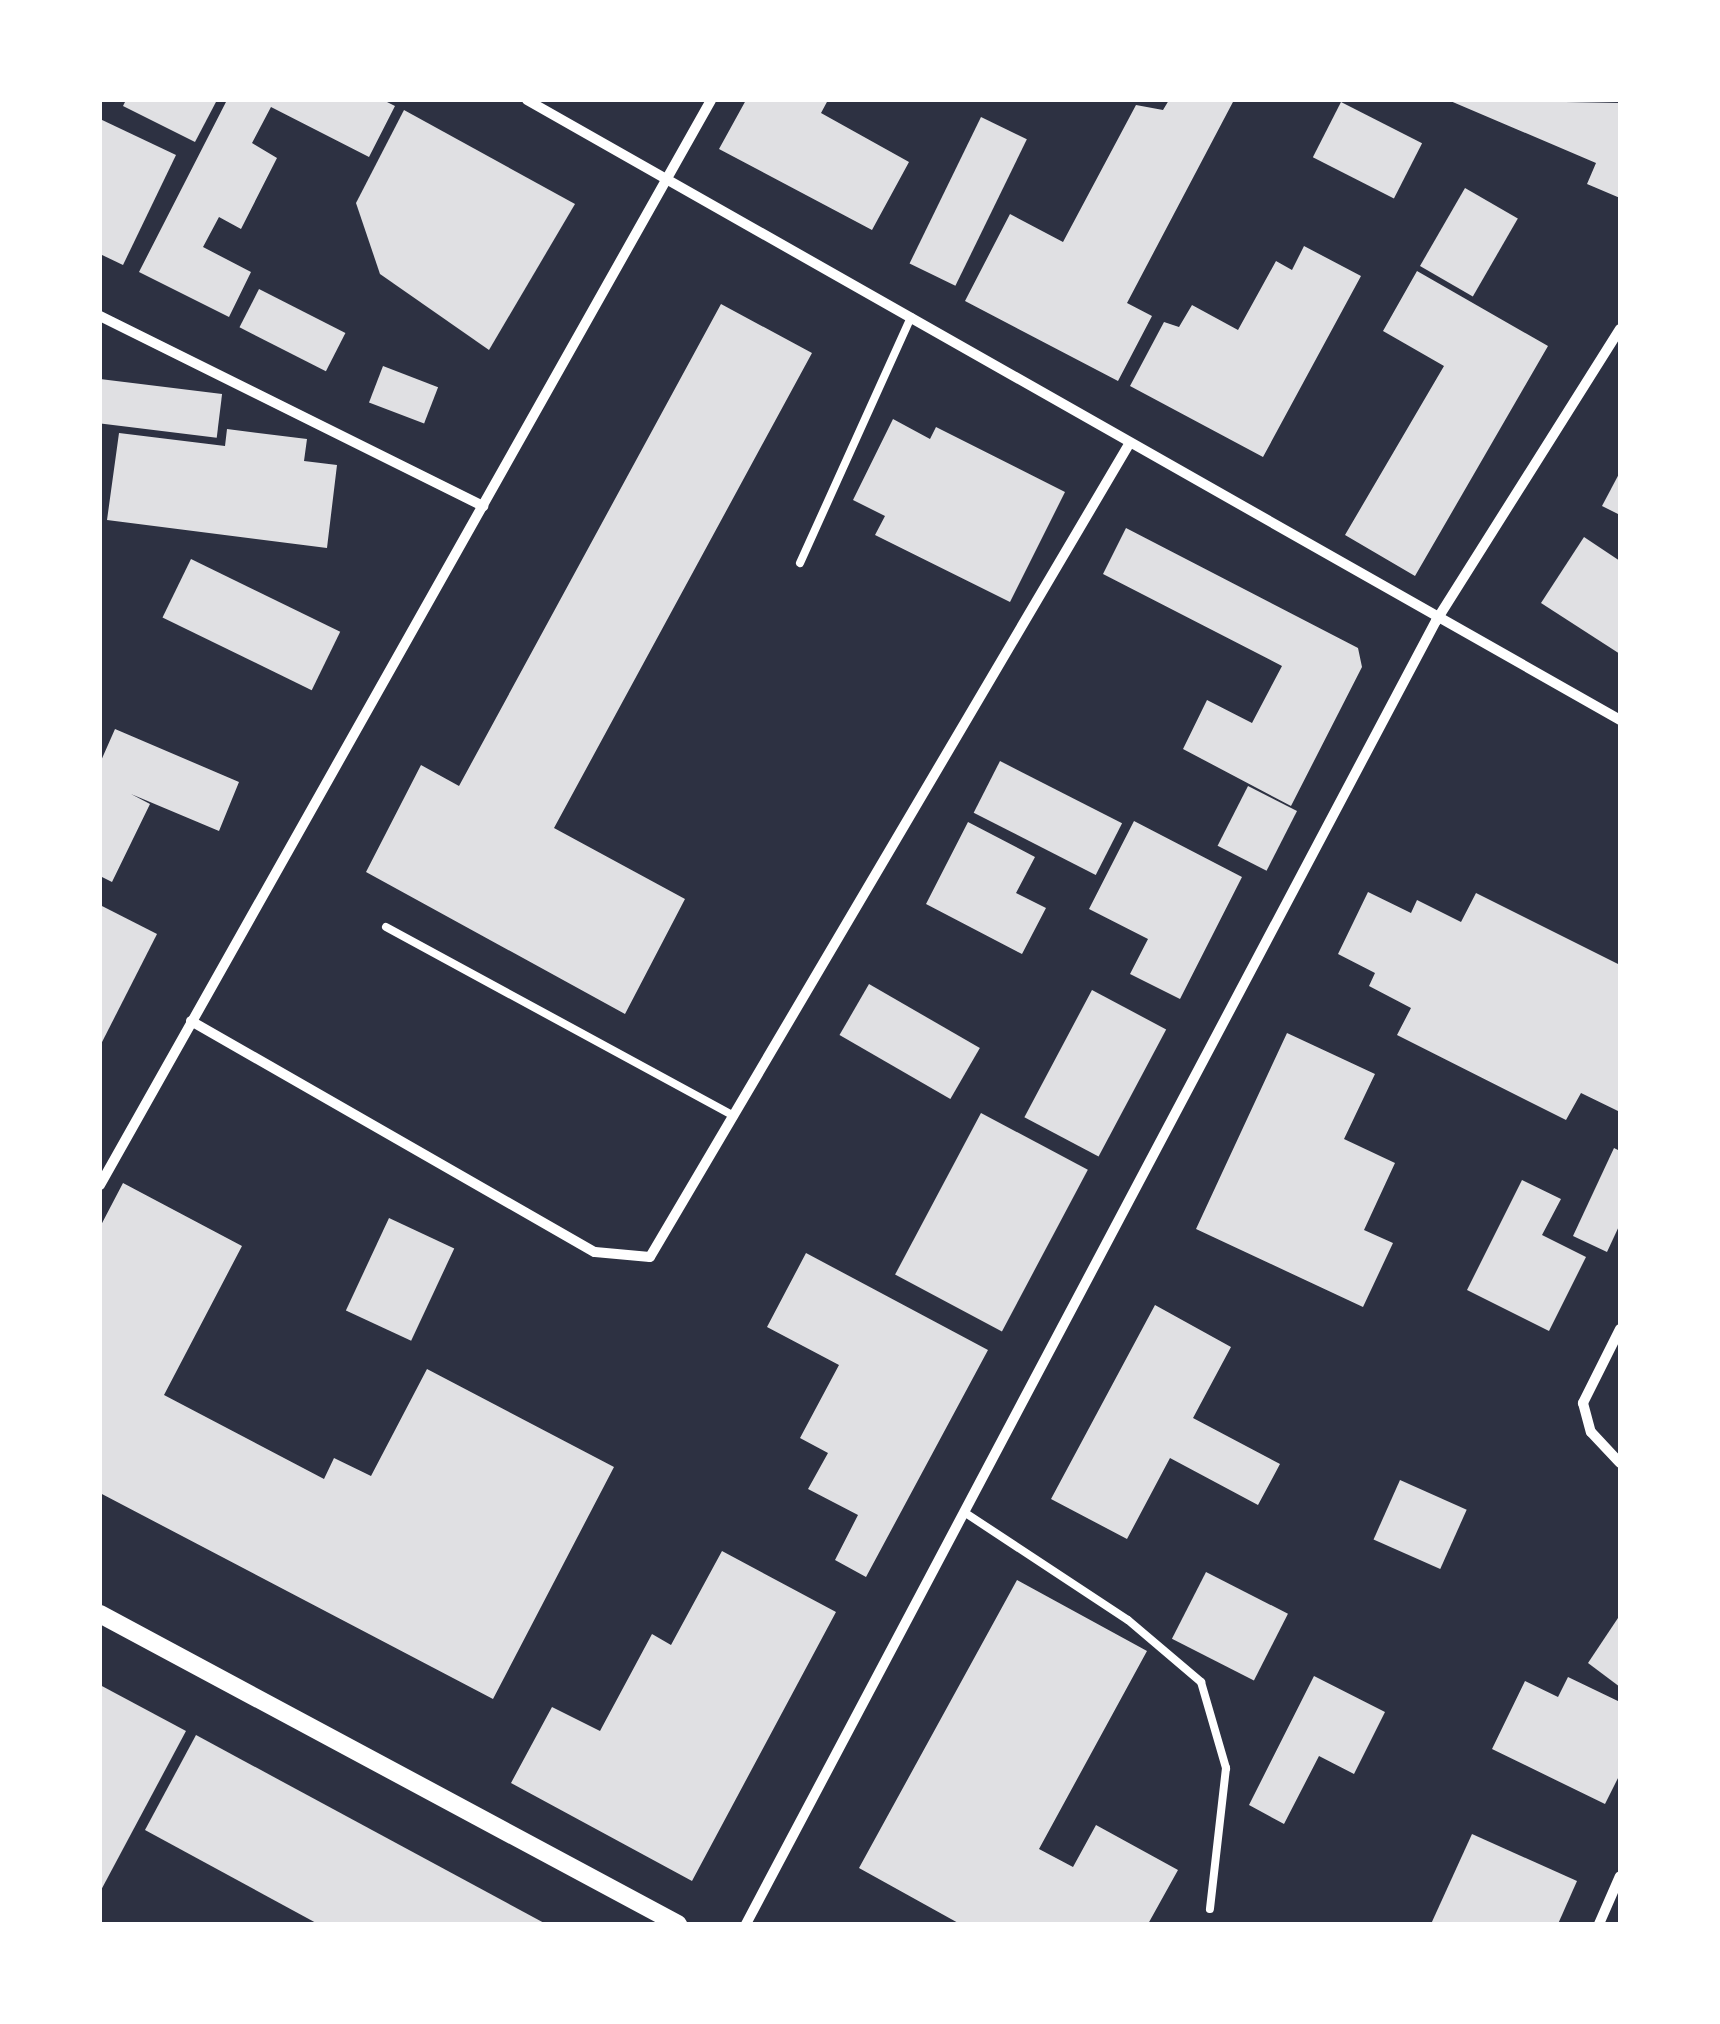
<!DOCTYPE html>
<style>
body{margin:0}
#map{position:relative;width:1720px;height:2024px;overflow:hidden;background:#2d3142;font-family:Karla,sans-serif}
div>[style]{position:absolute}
.building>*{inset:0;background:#e0e0e3;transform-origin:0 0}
.service>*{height:8px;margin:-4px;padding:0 4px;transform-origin:4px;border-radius:4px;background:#fff}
.minor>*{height:10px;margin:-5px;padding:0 5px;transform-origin:5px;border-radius:5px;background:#fff}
.tertiary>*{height:18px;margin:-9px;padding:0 9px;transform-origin:9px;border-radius:9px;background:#fff}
span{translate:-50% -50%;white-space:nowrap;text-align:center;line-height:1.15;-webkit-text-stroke:10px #fff;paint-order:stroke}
.frame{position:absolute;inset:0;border:102px solid #fff;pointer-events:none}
</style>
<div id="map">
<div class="building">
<div style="clip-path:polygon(126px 100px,217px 100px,195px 142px,123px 106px)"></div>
<div style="clip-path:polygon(227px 100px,383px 100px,395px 106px,369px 157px,271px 107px,252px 143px,277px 158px,241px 229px,219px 217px,203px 247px,251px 272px,229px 317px,139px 272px)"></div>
<div style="clip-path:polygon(746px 100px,828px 100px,821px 113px,909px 162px,872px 230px,719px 149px)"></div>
<div style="clip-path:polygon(1169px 100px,1234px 100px,1127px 303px,1152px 316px,1118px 381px,965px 301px,1010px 214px,1063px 242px,1136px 105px,1163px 110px)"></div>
<div style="clip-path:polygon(1448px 100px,1620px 103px,1620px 198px,1587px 184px,1596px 163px)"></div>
<div style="left:1341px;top:102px;width:91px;height:62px;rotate:27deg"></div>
<div style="clip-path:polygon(404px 110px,575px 204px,489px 350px,380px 274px,356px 203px)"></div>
<div style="left:981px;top:117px;width:51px;height:163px;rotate:26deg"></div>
<div style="clip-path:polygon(100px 119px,176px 155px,123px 265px,100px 254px)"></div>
<div style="left:1465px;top:188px;width:61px;height:90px;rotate:30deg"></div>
<div style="clip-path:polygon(1304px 246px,1361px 276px,1263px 457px,1130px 386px,1164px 322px,1179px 327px,1192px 305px,1238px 330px,1276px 261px,1292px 270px)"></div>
<div style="clip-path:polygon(1417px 271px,1548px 346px,1415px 576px,1345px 535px,1444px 366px,1383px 331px)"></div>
<div style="left:259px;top:289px;width:97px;height:43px;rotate:27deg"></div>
<div style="clip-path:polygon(721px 304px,812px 353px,554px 828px,685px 899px,625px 1014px,366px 872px,421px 765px,459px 786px)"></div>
<div style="left:383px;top:366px;width:59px;height:39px;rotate:21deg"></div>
<div style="left:100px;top:379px;width:123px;height:44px;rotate:7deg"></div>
<div style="clip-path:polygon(893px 419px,930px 439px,936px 427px,1065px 492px,1010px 602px,875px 535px,885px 516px,853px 500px)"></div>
<div style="clip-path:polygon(227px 429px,307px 439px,304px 461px,337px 465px,327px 548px,107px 520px,119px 433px,225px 446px)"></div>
<div style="clip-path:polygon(1620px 472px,1620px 515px,1602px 506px)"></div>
<div style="clip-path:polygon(1126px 528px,1358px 648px,1362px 667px,1291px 806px,1183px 749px,1207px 700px,1252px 723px,1282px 666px,1103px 574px)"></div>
<div style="clip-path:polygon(1584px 537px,1620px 561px,1620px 654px,1541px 603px)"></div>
<div style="left:191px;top:559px;width:166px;height:65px;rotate:26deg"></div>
<div style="clip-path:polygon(115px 729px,239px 782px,219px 831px,131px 794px,150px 804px,112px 882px,100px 876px,100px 763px)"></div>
<div style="left:1000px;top:761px;width:137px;height:58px;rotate:27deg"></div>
<div style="left:1248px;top:786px;width:55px;height:67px;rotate:27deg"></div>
<div style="clip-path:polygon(1134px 821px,1242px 877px,1180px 999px,1130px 974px,1148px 939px,1089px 909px)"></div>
<div style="clip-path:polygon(968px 822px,1035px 857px,1016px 893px,1046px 908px,1022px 954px,926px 904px)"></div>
<div style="clip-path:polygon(1368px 892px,1411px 913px,1417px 900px,1461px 922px,1476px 893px,1620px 965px,1618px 1111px,1581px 1093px,1566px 1120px,1397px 1035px,1411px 1008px,1369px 986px,1375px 973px,1338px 954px)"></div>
<div style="clip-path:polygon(100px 905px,157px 934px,100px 1046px)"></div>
<div style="left:869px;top:984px;width:128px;height:59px;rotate:30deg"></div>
<div style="left:1092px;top:990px;width:84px;height:144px;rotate:28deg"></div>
<div style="clip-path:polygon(1287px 1033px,1375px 1074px,1344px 1139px,1395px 1163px,1364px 1230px,1393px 1243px,1363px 1307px,1196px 1229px)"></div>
<div style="left:981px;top:1113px;width:121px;height:183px;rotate:28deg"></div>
<div style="clip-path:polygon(1614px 1148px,1620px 1151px,1620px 1224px,1607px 1252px,1573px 1236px)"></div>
<div style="clip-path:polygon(1522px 1180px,1561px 1199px,1542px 1235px,1586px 1257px,1549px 1331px,1467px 1290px)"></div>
<div style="clip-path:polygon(123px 1183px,242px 1246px,164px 1395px,324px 1479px,334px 1458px,371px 1476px,427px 1369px,614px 1467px,493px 1699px,100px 1493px,100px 1227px)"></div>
<div style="left:389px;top:1218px;width:72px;height:102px;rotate:25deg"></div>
<div style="clip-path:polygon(806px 1253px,988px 1350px,866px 1577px,835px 1560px,858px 1515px,808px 1489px,828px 1453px,800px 1438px,839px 1365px,767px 1327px)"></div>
<div style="clip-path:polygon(1155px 1305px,1231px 1347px,1193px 1418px,1280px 1464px,1258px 1505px,1170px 1458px,1127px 1539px,1051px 1499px)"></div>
<div style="left:1400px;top:1480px;width:73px;height:65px;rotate:24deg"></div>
<div style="clip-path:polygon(722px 1551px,836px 1612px,692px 1881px,511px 1783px,552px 1707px,600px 1731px,652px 1634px,671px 1645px)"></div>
<div style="left:1206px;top:1572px;width:92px;height:75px;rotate:27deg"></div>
<div style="clip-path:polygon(1017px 1580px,1147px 1651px,1039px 1849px,1073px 1867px,1096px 1825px,1178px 1870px,1148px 1924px,960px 1924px,859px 1868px)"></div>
<div style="clip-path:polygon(1620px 1615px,1620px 1687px,1588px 1663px)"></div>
<div style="clip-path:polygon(1314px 1676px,1385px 1712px,1354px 1774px,1319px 1756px,1284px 1824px,1249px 1805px)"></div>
<div style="clip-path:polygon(1568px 1677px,1620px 1702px,1620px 1774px,1605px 1804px,1492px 1749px,1525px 1681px,1558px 1697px)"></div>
<div style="clip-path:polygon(100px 1685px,186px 1731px,100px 1892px)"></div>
<div style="clip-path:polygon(196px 1735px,546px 1924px,318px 1924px,145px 1830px)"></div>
<div style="clip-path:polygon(1472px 1834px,1577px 1881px,1558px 1924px,1431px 1924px)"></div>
</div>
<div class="service">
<div style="left:800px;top:563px;width:270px;rotate:-65.7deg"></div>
<div style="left:386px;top:927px;width:396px;rotate:28.5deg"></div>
<div style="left:964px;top:1512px;width:196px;rotate:33.4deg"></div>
<div style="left:1128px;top:1620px;width:96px;rotate:40.3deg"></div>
<div style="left:1201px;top:1682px;width:90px;rotate:73.8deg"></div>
<div style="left:1226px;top:1768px;width:142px;rotate:96.5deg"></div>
</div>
<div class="minor">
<div style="left:527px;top:100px;width:1257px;rotate:29.56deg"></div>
<div style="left:100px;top:316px;width:428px;rotate:26.4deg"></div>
<div style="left:191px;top:1021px;width:465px;rotate:29.8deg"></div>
<div style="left:595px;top:1252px;width:55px;rotate:5.2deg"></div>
<div style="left:650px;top:1257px;width:944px;rotate:-59.49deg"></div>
<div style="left:100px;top:1185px;width:1245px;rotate:-60.61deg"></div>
<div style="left:1620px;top:1329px;width:83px;rotate:116.6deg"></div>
<div style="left:1583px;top:1403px;width:30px;rotate:75deg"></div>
<div style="left:1591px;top:1432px;width:42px;rotate:46.9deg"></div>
<div style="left:746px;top:1924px;width:1474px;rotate:-62.1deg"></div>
<div style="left:1436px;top:621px;width:345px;rotate:-57.8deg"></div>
<div style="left:1599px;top:1924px;width:52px;rotate:-66.4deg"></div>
</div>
<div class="tertiary">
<div style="left:100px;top:1614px;width:656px;rotate:28.21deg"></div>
</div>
<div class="frame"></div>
</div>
